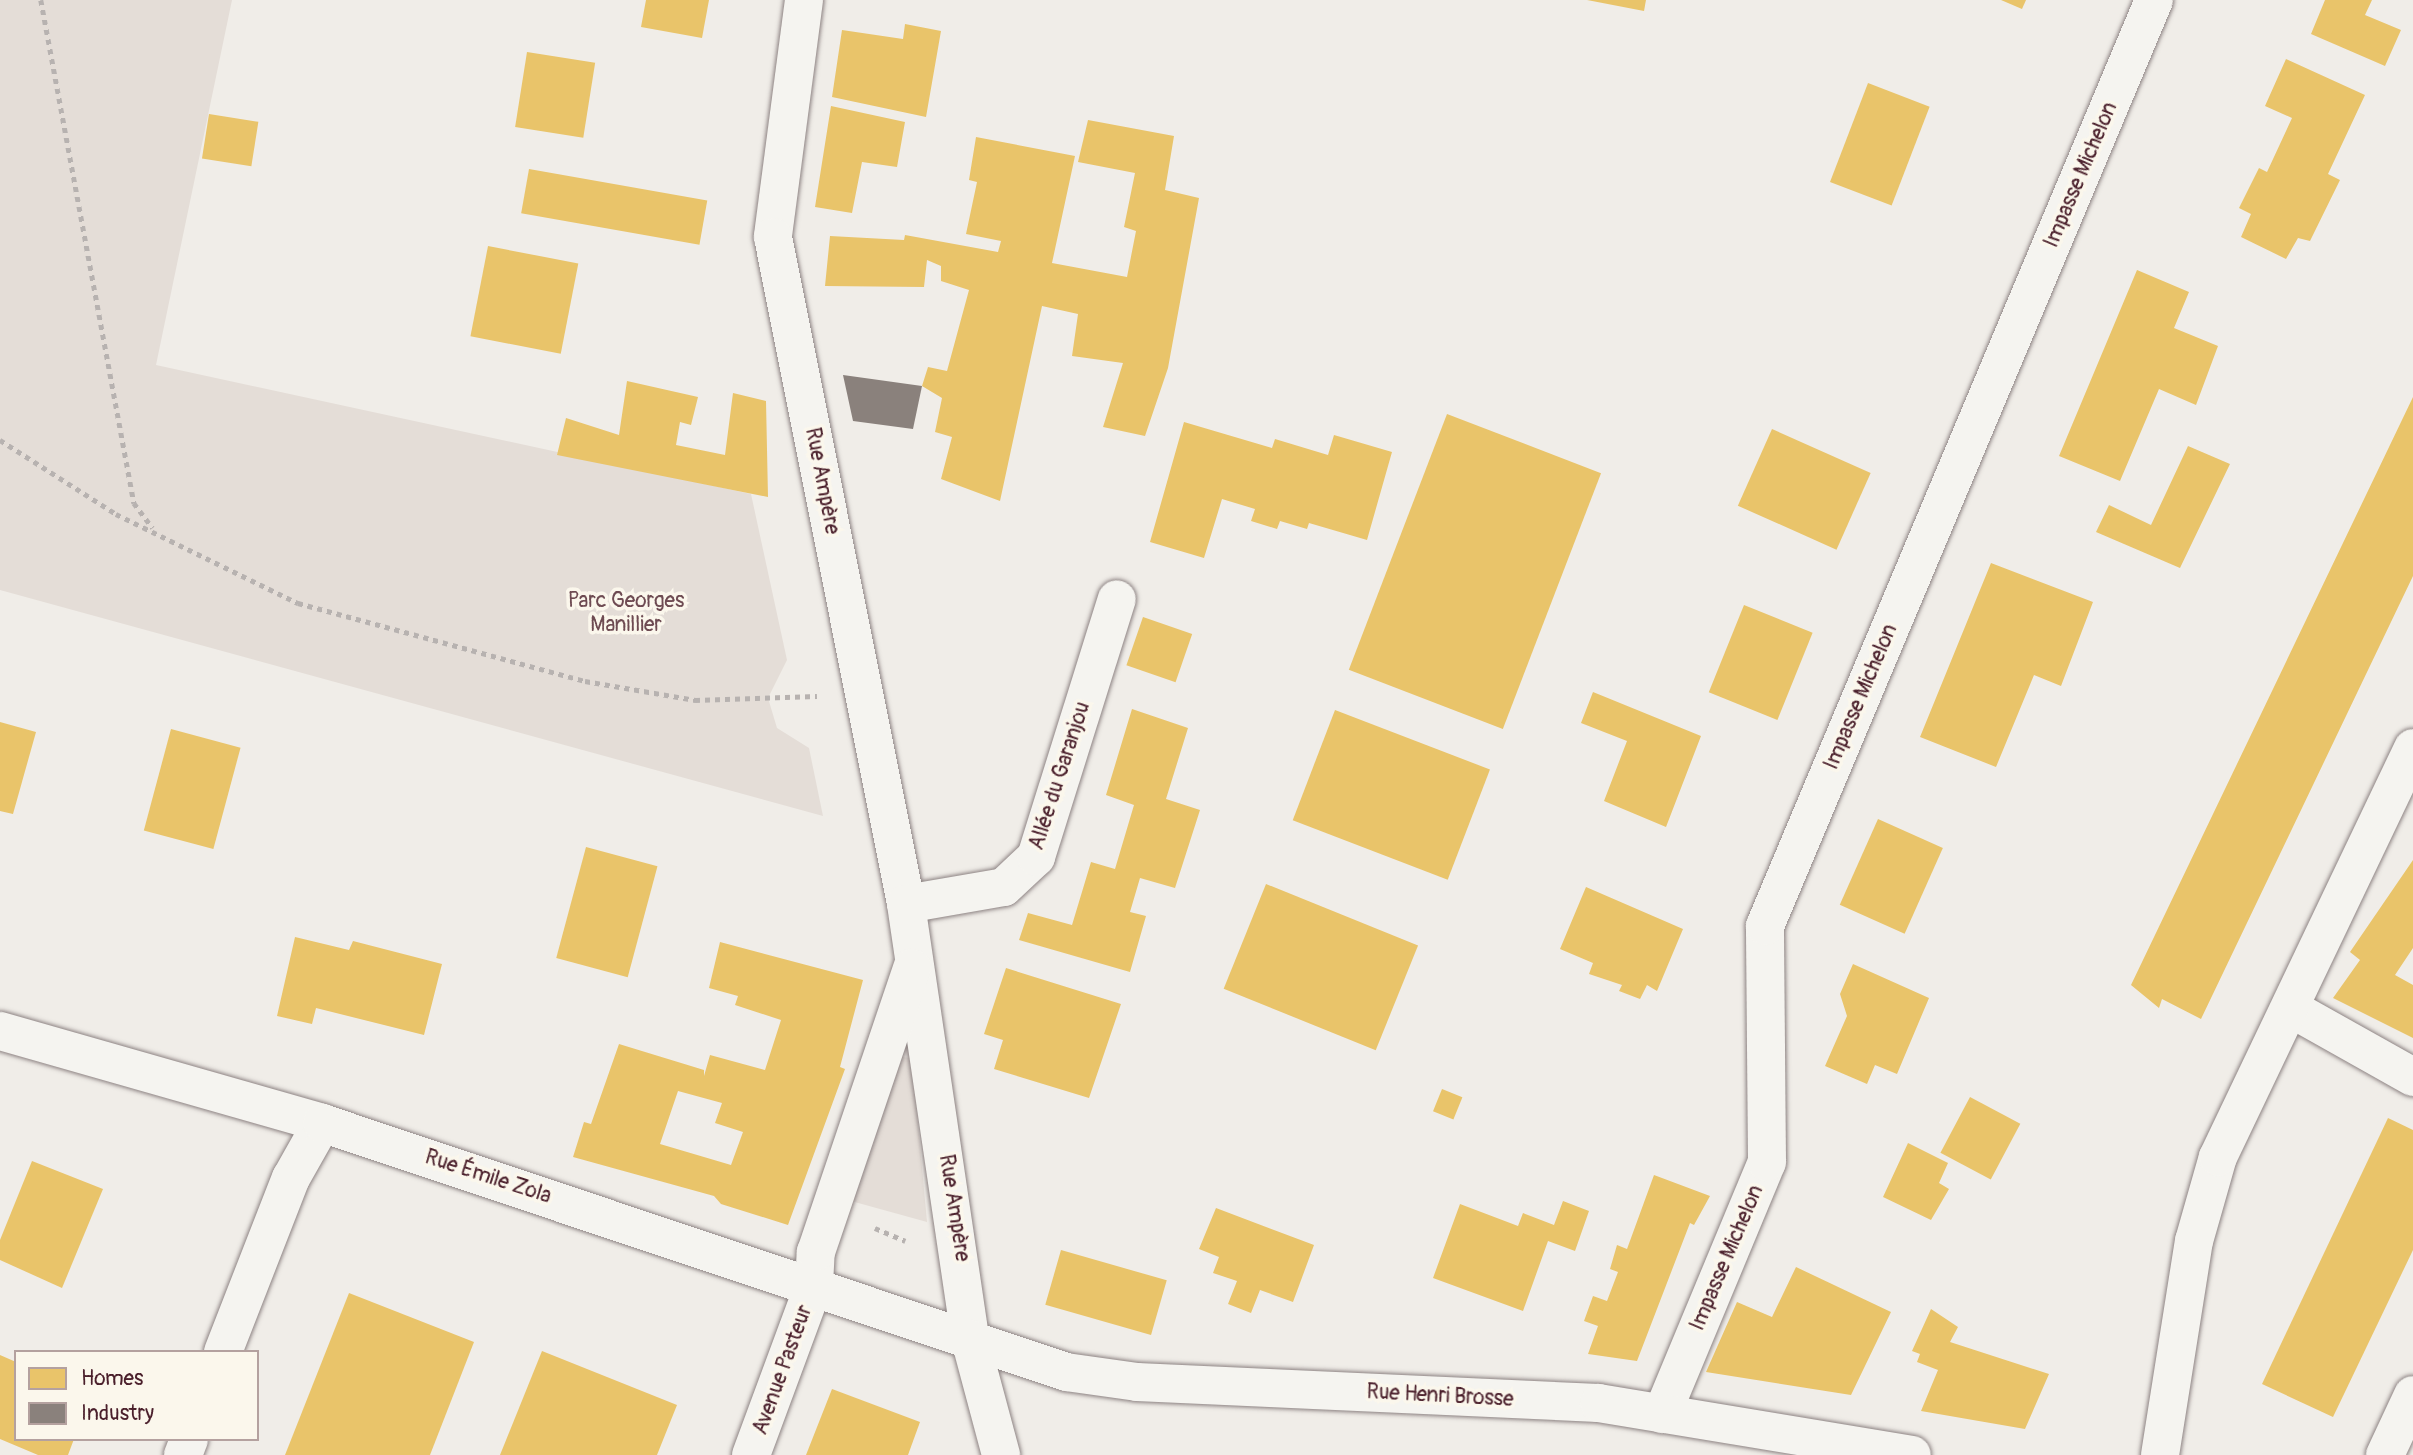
<!DOCTYPE html>
<meta charset="utf-8">
<style>
body{margin:0}
#map{position:relative;width:2413px;height:1455px;overflow:hidden;background:#f0ede8;font-family:Pangolin,sans-serif}
div>[style]{position:absolute}
.green>*{inset:0;background:#e4ddd7}
.homes>*{inset:0;background:#e9c46a;transform-origin:0 0}
.industry>*{inset:0;background:#8a817c}
.path>*{height:4.5px;margin-top:-2.25px;transform-origin:0;background:repeating-linear-gradient(90deg,#b7b2b0 0 5px,transparent 0 10px)}
.roads{filter:drop-shadow(0 0 2px #8d8383) drop-shadow(0 0 2px #8d8383)}
.minor>*{height:38px;margin:-19px;padding:0 19px;transform-origin:19px;border-radius:19px;background:#f5f4f0}
.tertiary>*{height:38px;margin:-19px;padding:0 19px;transform-origin:19px;border-radius:19px;background:#f5f4f0}
span{translate:-50% -50%;white-space:nowrap;text-align:center;line-height:1.15;-webkit-text-stroke:7px #fbf7ec;paint-order:stroke}
.street-label{font-size:21px;color:#4a1f2b}
.park-label{font-size:21px;color:#6e4b52}
.legend{position:absolute;left:14px;top:1350px;width:245px;height:91px;box-sizing:border-box;background:#fbf7ec;border:2px solid #b4a19f;margin:0;padding:9px 12px;list-style:none;font-size:21px;color:#4a1f2b}
.legend li{display:flex;align-items:center;gap:14px;height:35px}
.legend b{width:35px;border:2px solid #b4a19f}
</style>
<div id="map">
<div class="green">
<div style="clip-path:polygon(0 0,232px 0,156px 365px,751px 494px,787px 660px,768px 698px,777px 728px,809px 748px,823px 816px,0 590px)"></div>
<div style="clip-path:polygon(900px 1057px,912px 1058px,927px 1222px,851px 1201px)"></div>
</div>
<div class="homes">
<div style="clip-path:polygon(646px 0,709px 0,702px 38px,641px 27px)"></div>
<div style="clip-path:polygon(1587px 0,1646px 0,1644px 11px)"></div>
<div style="clip-path:polygon(2001px 0,2026px 0,2022px 9px)"></div>
<div style="clip-path:polygon(2325px 0,2372px 0,2365px 15px,2401px 30px,2385px 66px,2311px 34px)"></div>
<div style="clip-path:polygon(905px 24px,941px 31px,926px 117px,832px 97px,842px 30px,903px 39px)"></div>
<div style="left:527px;top:52px;width:69px;height:76px;rotate:9deg"></div>
<div style="clip-path:polygon(2286px 59px,2365px 95px,2328px 174px,2340px 180px,2310px 241px,2298px 238px,2286px 259px,2241px 237px,2251px 214px,2239px 208px,2259px 168px,2267px 172px,2292px 118px,2265px 106px)"></div>
<div style="left:1868px;top:83px;width:66px;height:106px;rotate:21deg"></div>
<div style="clip-path:polygon(831px 106px,905px 122px,897px 167px,862px 162px,852px 213px,815px 207px)"></div>
<div style="left:209px;top:114px;width:50px;height:45px;rotate:9deg"></div>
<div style="clip-path:polygon(1088px 120px,1174px 136px,1165px 190px,1199px 198px,1168px 368px,1145px 436px,1103px 427px,1123px 363px,1072px 356px,1078px 314px,1042px 306px,1000px 501px,941px 479px,952px 437px,935px 432px,942px 398px,922px 386px,928px 367px,947px 371px,969px 290px,941px 281px,941px 266px,927px 260px,924px 287px,825px 286px,830px 236px,904px 240px,905px 235px,998px 252px,1001px 241px,966px 234px,977px 182px,969px 180px,976px 137px,1075px 156px,1052px 263px,1127px 277px,1136px 231px,1124px 227px,1135px 173px,1078px 162px)"></div>
<div style="left:529px;top:169px;width:181px;height:45px;rotate:10deg"></div>
<div style="left:488px;top:246px;width:92px;height:92px;rotate:11deg"></div>
<div style="clip-path:polygon(2137px 270px,2189px 292px,2174px 328px,2218px 346px,2196px 405px,2159px 389px,2120px 481px,2059px 456px)"></div>
<div style="clip-path:polygon(627px 381px,698px 397px,691px 425px,680px 422px,676px 445px,725px 455px,733px 393px,766px 401px,768px 497px,557px 455px,566px 418px,619px 435px)"></div>
<div style="clip-path:polygon(2413px 397px,2413px 576px,2201px 1019px,2162px 999px,2159px 1008px,2131px 985px)"></div>
<div style="left:1447px;top:414px;width:165px;height:274px;rotate:21deg"></div>
<div style="clip-path:polygon(1184px 422px,1272px 448px,1275px 439px,1328px 455px,1334px 435px,1392px 452px,1367px 540px,1309px 523px,1307px 529px,1280px 521px,1277px 529px,1251px 521px,1255px 509px,1222px 499px,1204px 558px,1150px 542px)"></div>
<div style="left:1772px;top:429px;width:108px;height:84px;rotate:24deg"></div>
<div style="clip-path:polygon(2188px 446px,2230px 464px,2180px 568px,2096px 532px,2109px 505px,2151px 525px)"></div>
<div style="clip-path:polygon(1991px 563px,2093px 602px,2061px 686px,2034px 675px,1996px 767px,1920px 737px)"></div>
<div style="left:1744px;top:605px;width:74px;height:94px;rotate:22deg"></div>
<div style="left:1143px;top:617px;width:52px;height:51px;rotate:19deg"></div>
<div style="clip-path:polygon(1593px 692px,1701px 736px,1666px 827px,1604px 801px,1627px 741px,1581px 723px)"></div>
<div style="clip-path:polygon(1132px 709px,1188px 728px,1166px 799px,1200px 810px,1175px 888px,1140px 878px,1130px 912px,1146px 916px,1130px 972px,1019px 940px,1028px 913px,1072px 925px,1091px 862px,1115px 869px,1134px 805px,1106px 795px)"></div>
<div style="left:1335px;top:710px;width:166px;height:118px;rotate:21deg"></div>
<div style="clip-path:polygon(0 722px,36px 732px,13px 814px,0 811px)"></div>
<div style="left:171px;top:729px;width:72px;height:105px;rotate:15deg"></div>
<div style="left:1878px;top:819px;width:71px;height:94px;rotate:24deg"></div>
<div style="left:586px;top:847px;width:74px;height:115px;rotate:15deg"></div>
<div style="clip-path:polygon(2413px 860px,2413px 948px,2395px 975px,2413px 985px,2413px 1038px,2333px 998px,2360px 960px,2350px 952px)"></div>
<div style="left:1266px;top:884px;width:164px;height:113px;rotate:22deg"></div>
<div style="clip-path:polygon(1586px 887px,1683px 929px,1657px 991px,1647px 985px,1640px 999px,1619px 991px,1622px 985px,1589px 974px,1593px 963px,1560px 949px)"></div>
<div style="clip-path:polygon(295px 937px,349px 950px,353px 941px,442px 964px,424px 1035px,316px 1008px,312px 1024px,277px 1016px)"></div>
<div style="clip-path:polygon(evenodd,720px 942px,863px 980px,840px 1067px,845px 1069px,788px 1225px,721px 1204px,714px 1196px,573px 1157px,584px 1122px,591px 1124px,619px 1044px,704px 1070px,704px 1076px,710px 1055px,765px 1070px,781px 1020px,735px 1005px,738px 996px,709px 988px,720px 942px,678px 1091px,722px 1103px,715px 1123px,743px 1132px,731px 1165px,660px 1144px,678px 1091px)"></div>
<div style="clip-path:polygon(1853px 964px,1929px 998px,1897px 1074px,1875px 1065px,1867px 1084px,1825px 1066px,1847px 1016px,1840px 994px)"></div>
<div style="clip-path:polygon(1006px 968px,1121px 1004px,1089px 1098px,994px 1069px,1003px 1040px,984px 1034px)"></div>
<div style="left:1442px;top:1089px;width:22px;height:24px;rotate:22deg"></div>
<div style="left:1970px;top:1097px;width:57px;height:63px;rotate:28deg"></div>
<div style="clip-path:polygon(2388px 1118px,2413px 1130px,2413px 1250px,2333px 1417px,2262px 1384px)"></div>
<div style="clip-path:polygon(1908px 1143px,1948px 1163px,1939px 1183px,1949px 1189px,1931px 1220px,1883px 1197px)"></div>
<div style="clip-path:polygon(32px 1161px,103px 1189px,62px 1288px,0 1260px,0 1240px)"></div>
<div style="clip-path:polygon(1654px 1175px,1710px 1196px,1694px 1225px,1690px 1223px,1637px 1361px,1588px 1354px,1598px 1326px,1584px 1321px,1593px 1296px,1607px 1301px,1618px 1272px,1610px 1269px,1617px 1245px,1627px 1249px)"></div>
<div style="clip-path:polygon(1563px 1201px,1589px 1211px,1575px 1251px,1548px 1241px,1523px 1311px,1433px 1278px,1460px 1204px,1518px 1226px,1523px 1213px,1554px 1225px)"></div>
<div style="clip-path:polygon(1216px 1208px,1314px 1245px,1293px 1302px,1260px 1290px,1251px 1313px,1228px 1304px,1237px 1281px,1213px 1273px,1219px 1257px,1199px 1249px)"></div>
<div style="left:1061px;top:1250px;width:110px;height:57px;rotate:16deg"></div>
<div style="clip-path:polygon(1796px 1267px,1891px 1312px,1851px 1395px,1706px 1372px,1737px 1302px,1772px 1317px)"></div>
<div style="clip-path:polygon(349px 1293px,474px 1342px,430px 1455px,285px 1455px)"></div>
<div style="clip-path:polygon(1931px 1309px,1958px 1327px,1950px 1342px,2049px 1374px,2025px 1429px,1921px 1411px,1938px 1370px,1917px 1362px,1920px 1354px,1912px 1351px)"></div>
<div style="clip-path:polygon(542px 1351px,677px 1405px,657px 1455px,500px 1455px)"></div>
<div style="clip-path:polygon(0 1355px,16px 1362px,16px 1439px,74px 1439px,68px 1455px,38px 1455px,0 1439px)"></div>
<div style="clip-path:polygon(832px 1389px,920px 1422px,908px 1455px,806px 1455px)"></div>
</div>
<div class="industry">
<div style="clip-path:polygon(843px 375px,922px 386px,913px 429px,853px 421px)"></div>
</div>
<div class="path">
<div style="left:41px;top:0;width:512px;rotate:79.52deg"></div>
<div style="left:134px;top:503px;width:31px;rotate:53deg"></div>
<div style="left:0;top:440px;width:138px;rotate:32.5deg"></div>
<div style="left:116px;top:514px;width:203px;rotate:26.1deg"></div>
<div style="left:298px;top:603px;width:297px;rotate:15.2deg"></div>
<div style="left:585px;top:681px;width:112px;rotate:9.8deg"></div>
<div style="left:695px;top:700px;width:122px;rotate:-1.9deg"></div>
<div style="left:875px;top:1228px;width:33px;rotate:23deg"></div>
</div>
<div class="roads">
<div class="minor">
<div style="left:804px;top:0;width:239px;rotate:97.5deg"></div>
<div style="left:773px;top:237px;width:680px;rotate:78.72deg"></div>
<div style="left:906px;top:904px;width:440px;rotate:81.6deg"></div>
<div style="left:970px;top:1339px;width:120px;rotate:75deg"></div>
<div style="left:906px;top:904px;width:99px;rotate:-9.8deg"></div>
<div style="left:1004px;top:887px;width:44px;rotate:-43.2deg"></div>
<div style="left:1036px;top:857px;width:270px;rotate:-72.6deg"></div>
<div style="left:2292px;top:1009px;width:139px;rotate:29.3deg"></div>
<div style="left:223px;top:1352px;width:187px;rotate:-68.7deg"></div>
<div style="left:291px;top:1178px;width:63px;rotate:-60.6deg"></div>
<div style="left:1662px;top:1414px;width:273px;rotate:-67.4deg"></div>
<div style="left:1767px;top:1162px;width:236px;rotate:-90.5deg"></div>
<div style="left:1765px;top:926px;width:1004px;rotate:-67.21deg"></div>
<div style="left:183px;top:1455px;width:17px;rotate:-69deg"></div>
<div style="left:751px;top:1455px;width:181px;rotate:-69.7deg"></div>
<div style="left:814px;top:1285px;width:33px;rotate:-87deg"></div>
<div style="left:816px;top:1252px;width:300px;rotate:-71.3deg"></div>
<div style="left:2160px;top:1455px;width:217px;rotate:-81deg"></div>
<div style="left:2194px;top:1241px;width:87px;rotate:-74.1deg"></div>
<div style="left:2218px;top:1157px;width:453px;rotate:-64.5deg"></div>
<div style="left:2385px;top:1455px;width:66px;rotate:-65deg"></div>
</div>
<div class="tertiary">
<div style="left:0;top:1031px;width:335px;rotate:15.9deg"></div>
<div style="left:322px;top:1123px;width:785px;rotate:18.5deg"></div>
<div style="left:1066px;top:1372px;width:72px;rotate:8deg"></div>
<div style="left:1137px;top:1382px;width:462px;rotate:2.6deg"></div>
<div style="left:1599px;top:1403px;width:317px;rotate:9.4deg"></div>
</div>
</div>
<div class="street-label">
<span style="left:2081px;top:175px;rotate:-67deg">Impasse Michelon</span>
<span style="left:822px;top:481px;rotate:79deg">Rue Ampère</span>
<span style="left:1861px;top:697px;rotate:-67deg">Impasse Michelon</span>
<span style="left:1060px;top:776px;rotate:-72deg">Allée du Garanjou</span>
<span style="left:488px;top:1177px;rotate:18deg">Rue Émile Zola</span>
<span style="left:954px;top:1208px;rotate:81deg">Rue Ampère</span>
<span style="left:1727px;top:1258px;rotate:-67deg">Impasse Michelon</span>
<span style="left:783px;top:1370px;rotate:-70deg">Avenue Pasteur</span>
<span style="left:1440px;top:1396px;rotate:3deg">Rue Henri Brosse</span>
</div>
<div class="park-label">
<span style="left:626px;top:613px">Parc Georges<br>Manillier</span>
</div>
<ul class="legend">
<li><b style="height:19px;background:#e9c46a"></b>Homes</li>
<li><b style="height:19px;background:#8a817c"></b>Industry</li>
</ul>
</div>
